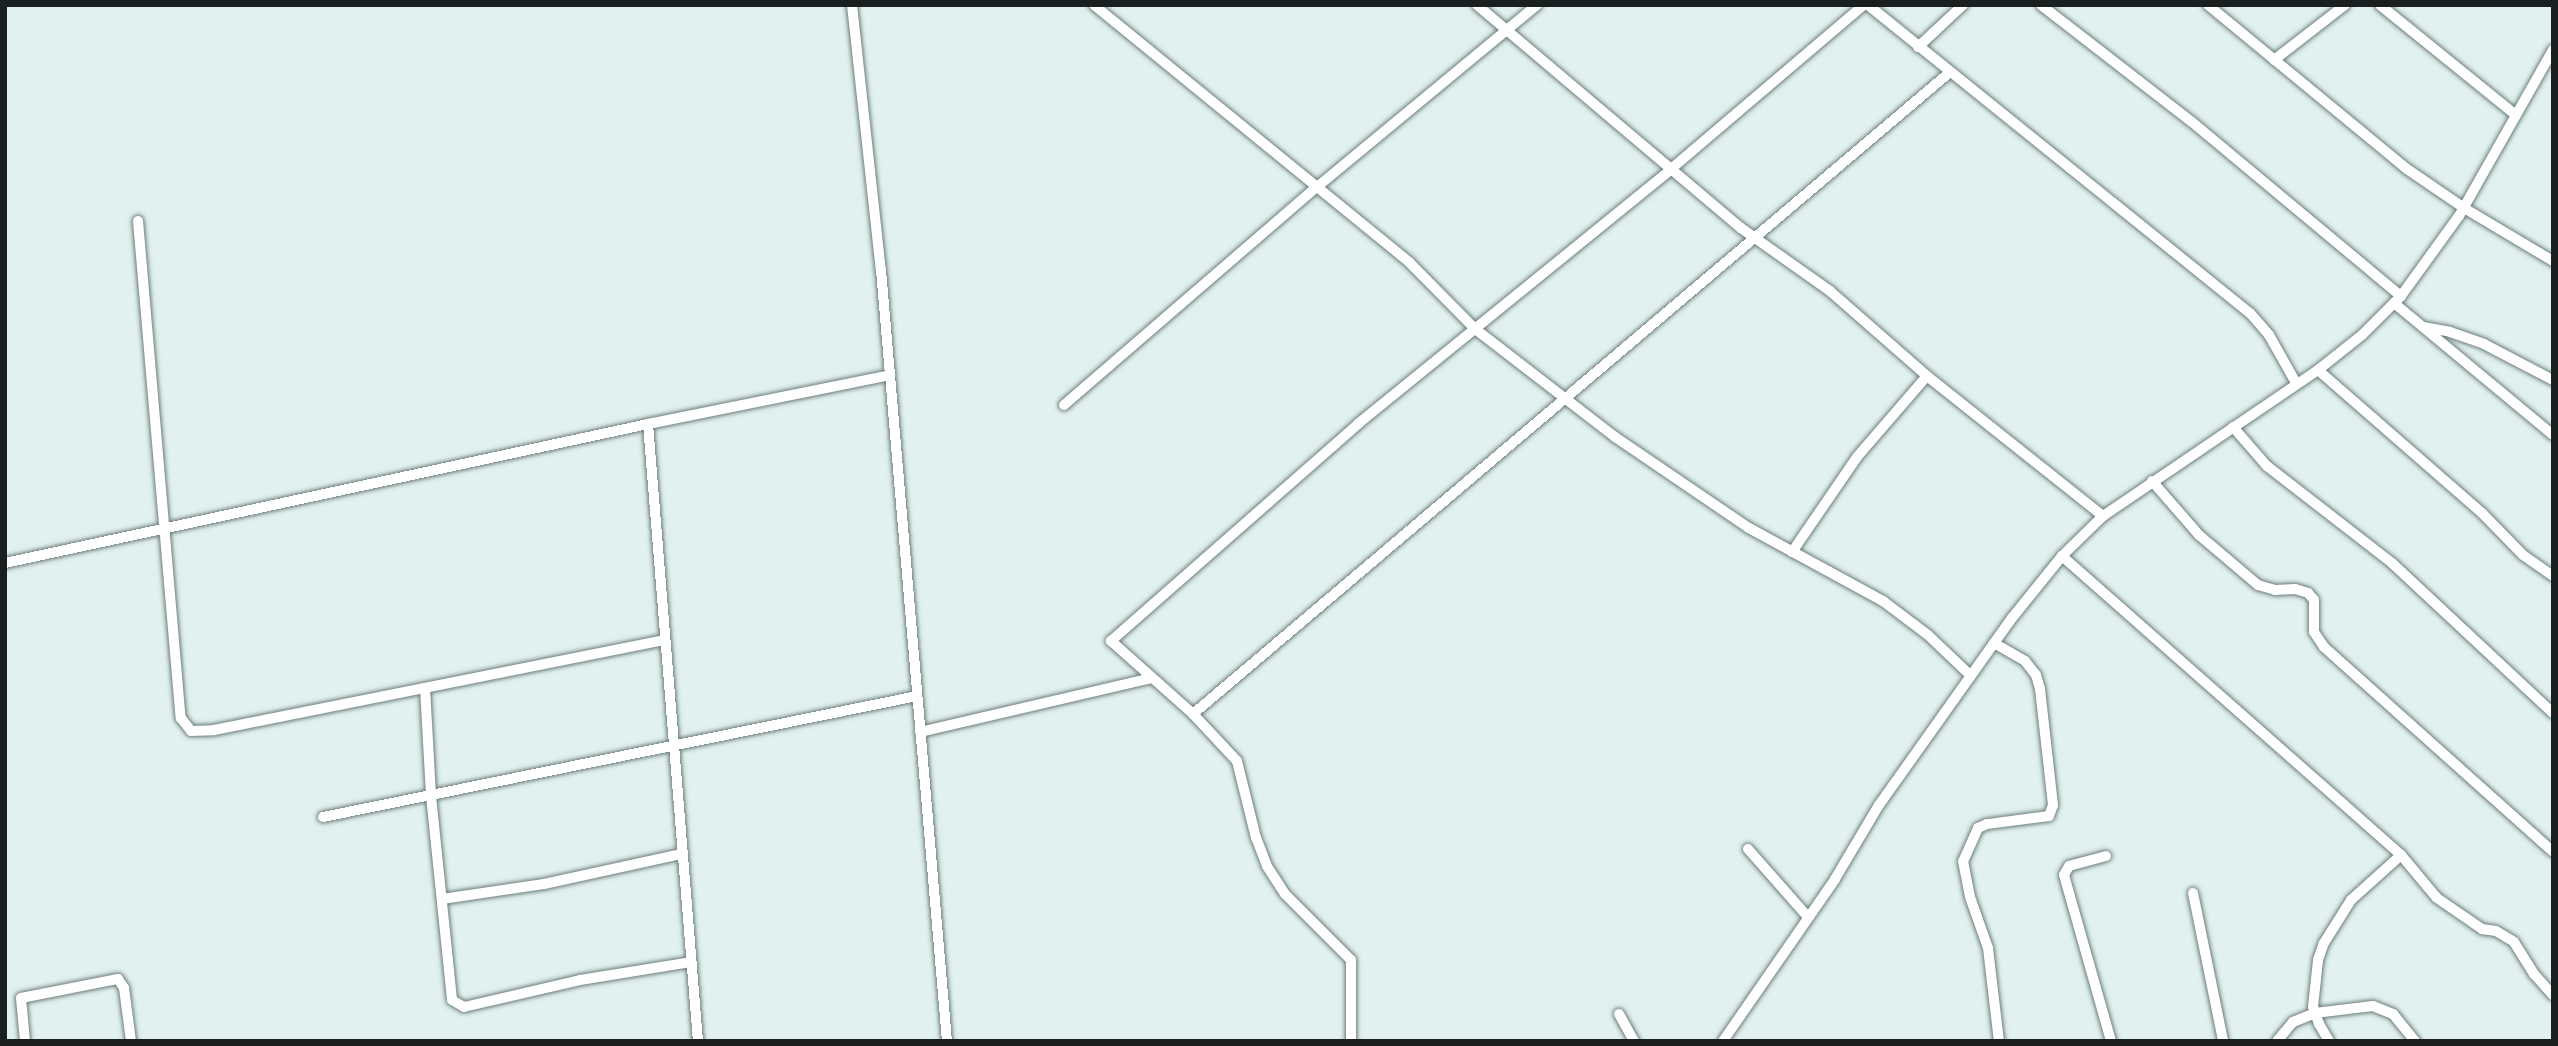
<!DOCTYPE html>
<style>
body{margin:0}
#map{position:relative;width:2558px;height:1046px;overflow:hidden;background:#e0f1f0;font-family:"Golos Text",sans-serif}
div>[style]{position:absolute}
.roads{filter:drop-shadow(0 0 2px #6d7d7c) drop-shadow(0 0 2px #6d7d7c)}
.minor>*{height:10px;margin:-5px;padding:0 5px;transform-origin:5px;border-radius:5px;background:#fff}
span{translate:-50% -50%;white-space:nowrap;text-align:center;line-height:1.15;-webkit-text-stroke:7px #e0f1f0;paint-order:stroke}
.frame{position:absolute;inset:0;border:7px solid #1a2020;pointer-events:none}
</style>
<div id="map">
<div class="roads">
<div class="minor">
<div style="left:852px;top:5px;width:267px;rotate:83.8deg"></div>
<div style="left:881px;top:270px;width:774px;rotate:85.11deg"></div>
<div style="left:1094px;top:5px;width:408px;rotate:39.2deg"></div>
<div style="left:1410px;top:263px;width:91px;rotate:45.4deg"></div>
<div style="left:1474px;top:328px;width:178px;rotate:37.7deg"></div>
<div style="left:1615px;top:437px;width:162px;rotate:34.2deg"></div>
<div style="left:1749px;top:528px;width:153px;rotate:28.6deg"></div>
<div style="left:1883px;top:601px;width:56px;rotate:37.1deg"></div>
<div style="left:1928px;top:635px;width:59px;rotate:43.6deg"></div>
<div style="left:1477px;top:5px;width:346px;rotate:40.2deg"></div>
<div style="left:1741px;top:228px;width:109px;rotate:35.3deg"></div>
<div style="left:1830px;top:291px;width:129px;rotate:41.2deg"></div>
<div style="left:1927px;top:376px;width:225px;rotate:38.5deg"></div>
<div style="left:1868px;top:5px;width:491px;rotate:38.9deg"></div>
<div style="left:2250px;top:313px;width:29px;rotate:49deg"></div>
<div style="left:2269px;top:335px;width:55px;rotate:60.6deg"></div>
<div style="left:2041px;top:5px;width:191px;rotate:37.8deg"></div>
<div style="left:2192px;top:122px;width:272px;rotate:39.8deg"></div>
<div style="left:2208px;top:5px;width:258px;rotate:39.5deg"></div>
<div style="left:2407px;top:169px;width:69px;rotate:34.4deg"></div>
<div style="left:2464px;top:208px;width:104px;rotate:30.8deg"></div>
<div style="left:2380px;top:5px;width:175px;rotate:39deg"></div>
<div style="left:1918px;top:47px;width:62px;rotate:-43deg"></div>
<div style="left:2274px;top:60px;width:90px;rotate:-37.8deg"></div>
<div style="left:138px;top:221px;width:499px;rotate:85.1deg"></div>
<div style="left:181px;top:718px;width:16px;rotate:52deg"></div>
<div style="left:191px;top:731px;width:23px;rotate:-2deg"></div>
<div style="left:214px;top:730px;width:460px;rotate:-11.3deg"></div>
<div style="left:2394px;top:303px;width:207px;rotate:39.7deg"></div>
<div style="left:2423px;top:327px;width:27px;rotate:10deg"></div>
<div style="left:2450px;top:332px;width:36px;rotate:19deg"></div>
<div style="left:2484px;top:344px;width:78px;rotate:27.6deg"></div>
<div style="left:2318px;top:370px;width:218px;rotate:41.1deg"></div>
<div style="left:2482px;top:513px;width:59px;rotate:45.7deg"></div>
<div style="left:2523px;top:555px;width:37px;rotate:35deg"></div>
<div style="left:1064px;top:405px;width:334px;rotate:-40.8deg"></div>
<div style="left:1317px;top:187px;width:286px;rotate:-39.6deg"></div>
<div style="left:648px;top:424px;width:619px;rotate:85.37deg"></div>
<div style="left:2233px;top:427px;width:52px;rotate:48.9deg"></div>
<div style="left:2267px;top:466px;width:158px;rotate:37.8deg"></div>
<div style="left:2392px;top:563px;width:220px;rotate:43deg"></div>
<div style="left:2152px;top:481px;width:72px;rotate:49deg"></div>
<div style="left:2199px;top:535px;width:77px;rotate:40.3deg"></div>
<div style="left:2258px;top:585px;width:18px;rotate:16deg"></div>
<div style="left:2275px;top:590px;width:20px;rotate:-3deg"></div>
<div style="left:2295px;top:589px;width:14px;rotate:17deg"></div>
<div style="left:2308px;top:593px;width:9px;rotate:49deg"></div>
<div style="left:2314px;top:600px;width:32px;rotate:90deg"></div>
<div style="left:2314px;top:632px;width:18px;rotate:56deg"></div>
<div style="left:2324px;top:647px;width:307px;rotate:41.8deg"></div>
<div style="left:1792px;top:552px;width:115px;rotate:-55.6deg"></div>
<div style="left:1857px;top:457px;width:107px;rotate:-49.2deg"></div>
<div style="left:2062px;top:556px;width:452px;rotate:41.4deg"></div>
<div style="left:2401px;top:855px;width:56px;rotate:50.1deg"></div>
<div style="left:2437px;top:898px;width:55px;rotate:34.6deg"></div>
<div style="left:2482px;top:929px;width:14px;rotate:8deg"></div>
<div style="left:2496px;top:931px;width:21px;rotate:31deg"></div>
<div style="left:2514px;top:942px;width:38px;rotate:58deg"></div>
<div style="left:2534px;top:974px;width:28px;rotate:48deg"></div>
<div style="left:5px;top:563px;width:658px;rotate:-12.2deg"></div>
<div style="left:648px;top:424px;width:247px;rotate:-11.4deg"></div>
<div style="left:1994px;top:643px;width:36px;rotate:30deg"></div>
<div style="left:2025px;top:661px;width:18px;rotate:52deg"></div>
<div style="left:2036px;top:675px;width:15px;rotate:74deg"></div>
<div style="left:2040px;top:689px;width:117px;rotate:83.6deg"></div>
<div style="left:2053px;top:805px;width:12px;rotate:110deg"></div>
<div style="left:2049px;top:816px;width:63px;rotate:172.6deg"></div>
<div style="left:1987px;top:824px;width:10px;rotate:156deg"></div>
<div style="left:1978px;top:828px;width:36px;rotate:114deg"></div>
<div style="left:1963px;top:861px;width:37px;rotate:79deg"></div>
<div style="left:1970px;top:897px;width:54px;rotate:70.6deg"></div>
<div style="left:1988px;top:948px;width:94px;rotate:83.3deg"></div>
<div style="left:425px;top:688px;width:108px;rotate:86.8deg"></div>
<div style="left:431px;top:796px;width:205px;rotate:84.1deg"></div>
<div style="left:452px;top:1000px;width:14px;rotate:30deg"></div>
<div style="left:464px;top:1007px;width:119px;rotate:-13.1deg"></div>
<div style="left:580px;top:980px;width:112px;rotate:-9.2deg"></div>
<div style="left:1193px;top:714px;width:993px;rotate:-40.3deg"></div>
<div style="left:920px;top:732px;width:238px;rotate:-13.1deg"></div>
<div style="left:323px;top:817px;width:606px;rotate:-11.51deg"></div>
<div style="left:1748px;top:849px;width:91px;rotate:48.6deg"></div>
<div style="left:2106px;top:856px;width:38px;rotate:165deg"></div>
<div style="left:2069px;top:866px;width:10px;rotate:119deg"></div>
<div style="left:2064px;top:875px;width:173px;rotate:74.2deg"></div>
<div style="left:2193px;top:893px;width:151px;rotate:78.5deg"></div>
<div style="left:442px;top:899px;width:103px;rotate:-8.4deg"></div>
<div style="left:544px;top:884px;width:141px;rotate:-12.3deg"></div>
<div style="left:1619px;top:1014px;width:31px;rotate:61deg"></div>
<div style="left:25px;top:1041px;width:43px;rotate:-95.3deg"></div>
<div style="left:21px;top:998px;width:99px;rotate:-11.1deg"></div>
<div style="left:118px;top:979px;width:11px;rotate:56deg"></div>
<div style="left:124px;top:988px;width:53px;rotate:82.5deg"></div>
<div style="left:1351px;top:1041px;width:81px;rotate:-90deg"></div>
<div style="left:1351px;top:960px;width:93px;rotate:-135deg"></div>
<div style="left:1285px;top:894px;width:33px;rotate:-123deg"></div>
<div style="left:1267px;top:866px;width:30px;rotate:-111deg"></div>
<div style="left:1256px;top:838px;width:79px;rotate:-103.9deg"></div>
<div style="left:1237px;top:761px;width:64px;rotate:-133.1deg"></div>
<div style="left:1193px;top:714px;width:110px;rotate:-138.3deg"></div>
<div style="left:1111px;top:641px;width:330px;rotate:-41.3deg"></div>
<div style="left:1359px;top:423px;width:402px;rotate:-39.1deg"></div>
<div style="left:1671px;top:169px;width:253px;rotate:-40.4deg"></div>
<div style="left:1723px;top:1041px;width:197px;rotate:-55.3deg"></div>
<div style="left:1835px;top:879px;width:86px;rotate:-59.3deg"></div>
<div style="left:1879px;top:805px;width:229px;rotate:-54.6deg"></div>
<div style="left:2012px;top:618px;width:80px;rotate:-51.1deg"></div>
<div style="left:2062px;top:556px;width:57px;rotate:-44.3deg"></div>
<div style="left:2103px;top:516px;width:260px;rotate:-34.2deg"></div>
<div style="left:2318px;top:370px;width:56px;rotate:-38.5deg"></div>
<div style="left:2362px;top:335px;width:55px;rotate:-45deg"></div>
<div style="left:2401px;top:296px;width:99px;rotate:-54.1deg"></div>
<div style="left:2459px;top:216px;width:191px;rotate:-60.5deg"></div>
<div style="left:2277px;top:1041px;width:25px;rotate:-50deg"></div>
<div style="left:2293px;top:1022px;width:24px;rotate:-22deg"></div>
<div style="left:2315px;top:1013px;width:58px;rotate:-6.9deg"></div>
<div style="left:2373px;top:1006px;width:22px;rotate:22deg"></div>
<div style="left:2393px;top:1014px;width:35px;rotate:51deg"></div>
<div style="left:2329px;top:1041px;width:20px;rotate:-120deg"></div>
<div style="left:2319px;top:1024px;width:18px;rotate:-109deg"></div>
<div style="left:2313px;top:1007px;width:47px;rotate:-83.9deg"></div>
<div style="left:2318px;top:960px;width:18px;rotate:-71deg"></div>
<div style="left:2324px;top:943px;width:51px;rotate:-57.9deg"></div>
<div style="left:2351px;top:900px;width:67px;rotate:-42deg"></div>
</div>
</div>
<div class="frame"></div>
</div>
